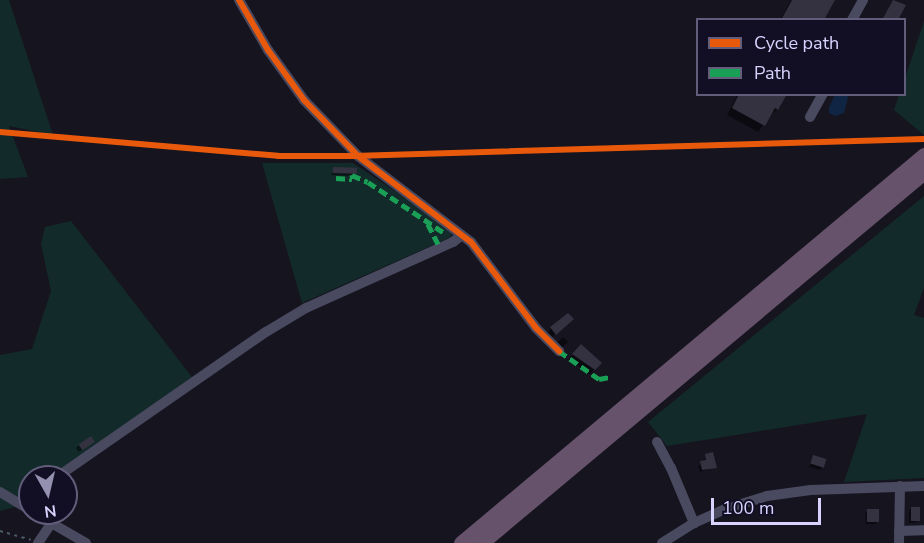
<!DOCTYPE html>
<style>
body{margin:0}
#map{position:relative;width:924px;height:543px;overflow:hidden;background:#16141f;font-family:"Nunito Sans",sans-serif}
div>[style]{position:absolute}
.green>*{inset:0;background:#132a2a}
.water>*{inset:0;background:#102544}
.shadow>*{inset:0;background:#0007}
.building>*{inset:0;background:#343241;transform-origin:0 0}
.path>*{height:1.5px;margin-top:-0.75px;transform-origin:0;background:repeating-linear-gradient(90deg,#4b5a67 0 3px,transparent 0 7.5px)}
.minor>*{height:10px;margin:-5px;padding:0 5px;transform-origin:5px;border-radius:5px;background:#494960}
.highway>*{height:15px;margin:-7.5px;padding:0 7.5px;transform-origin:7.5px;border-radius:7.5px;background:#67526c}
.quiet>*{height:4.5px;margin-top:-2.25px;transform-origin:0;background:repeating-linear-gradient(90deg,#1a9f57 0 9px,transparent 0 13.5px)}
.cycleway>*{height:6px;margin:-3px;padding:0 3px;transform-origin:3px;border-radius:3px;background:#e8590c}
span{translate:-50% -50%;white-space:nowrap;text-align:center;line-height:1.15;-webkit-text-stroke:6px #120f24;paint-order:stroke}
.legend{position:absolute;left:696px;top:18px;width:210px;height:78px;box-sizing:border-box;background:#120f24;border:2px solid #615d7b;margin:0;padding:8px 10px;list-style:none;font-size:18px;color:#d7d3fe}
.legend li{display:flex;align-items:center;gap:12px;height:30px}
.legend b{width:30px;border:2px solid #615d7b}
.north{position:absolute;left:18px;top:465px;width:60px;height:60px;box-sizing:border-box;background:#120f24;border:2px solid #615d7b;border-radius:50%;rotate:172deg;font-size:16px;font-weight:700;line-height:24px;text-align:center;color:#d7d3fe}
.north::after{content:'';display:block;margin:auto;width:21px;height:27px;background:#9390b0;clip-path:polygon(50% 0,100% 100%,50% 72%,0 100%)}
.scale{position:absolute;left:711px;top:498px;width:110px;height:27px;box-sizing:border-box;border:3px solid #d7d3fe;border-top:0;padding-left:8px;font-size:18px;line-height:21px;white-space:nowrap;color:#d7d3fe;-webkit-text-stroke:4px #120f24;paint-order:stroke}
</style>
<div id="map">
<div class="green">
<div style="clip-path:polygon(0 0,9px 0,53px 135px,9px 126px,28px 177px,0 179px)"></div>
<div style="clip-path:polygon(924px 21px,924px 135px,894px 110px,899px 95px,904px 94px,905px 78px)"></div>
<div style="clip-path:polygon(262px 163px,353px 163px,435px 218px,452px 233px,451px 237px,302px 303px)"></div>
<div style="clip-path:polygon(924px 196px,924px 288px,914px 315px,924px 318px,924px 478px,844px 482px,867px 414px,667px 446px,648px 422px)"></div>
<div style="clip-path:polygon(71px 221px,192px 377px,63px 477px,30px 477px,30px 503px,0 511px,0 355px,32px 349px,51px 291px,41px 244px,45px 227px)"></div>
</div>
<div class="water">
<div style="clip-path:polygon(835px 95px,847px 95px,848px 98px,844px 113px,835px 116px,829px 113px,829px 107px)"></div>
</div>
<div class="shadow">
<div style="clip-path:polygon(791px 0,834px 0,823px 20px,780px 20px)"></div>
<div style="clip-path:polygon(738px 94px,785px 94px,777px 110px,770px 115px,758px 132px,727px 115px)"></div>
<div style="clip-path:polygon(334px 169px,355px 173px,352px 176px,331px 175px)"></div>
<div style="clip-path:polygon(567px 324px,551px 338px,547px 333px,551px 329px)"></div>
<div style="clip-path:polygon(563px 337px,568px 342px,559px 350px,555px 345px)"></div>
<div style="clip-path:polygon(581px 346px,600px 363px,590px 374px,569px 359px)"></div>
<div style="clip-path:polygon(90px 444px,79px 452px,76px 448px,79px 445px)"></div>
<div style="clip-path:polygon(706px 455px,715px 467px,700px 472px,698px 466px,704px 462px)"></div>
<div style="clip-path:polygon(814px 457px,822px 467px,820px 470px,809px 467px)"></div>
<div style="clip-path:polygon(911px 508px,918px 520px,915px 523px,909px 523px,909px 511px)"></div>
<div style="clip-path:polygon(868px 511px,878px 521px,875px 524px,866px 524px,865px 513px)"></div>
</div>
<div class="building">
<div style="clip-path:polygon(792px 0,835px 0,824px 20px,781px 20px)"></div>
<div style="clip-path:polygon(893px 0,906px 5px,898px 20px,882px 20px)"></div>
<div style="clip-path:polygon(739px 94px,787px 94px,778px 110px,775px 108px,765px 126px,732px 108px)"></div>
<div style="left:333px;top:167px;width:24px;height:6px;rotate:2deg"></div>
<div style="clip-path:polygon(568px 313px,574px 319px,556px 335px,550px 327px)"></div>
<div style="clip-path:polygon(581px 344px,602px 363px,595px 370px,572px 354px)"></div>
<div style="left:91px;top:436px;width:7px;height:15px;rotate:56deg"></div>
<div style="clip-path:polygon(713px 452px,717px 468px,702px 470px,700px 461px,706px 460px,705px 454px)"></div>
<div style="left:813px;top:455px;width:14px;height:9px;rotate:17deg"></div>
<div style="left:911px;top:507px;width:9px;height:14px"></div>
<div style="left:867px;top:509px;width:12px;height:13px"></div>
</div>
<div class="path">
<div style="left:0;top:531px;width:32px;rotate:16deg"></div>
</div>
<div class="minor">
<div style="left:239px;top:0;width:58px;rotate:59.9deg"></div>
<div style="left:268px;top:50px;width:62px;rotate:54.2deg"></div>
<div style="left:304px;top:100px;width:78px;rotate:46deg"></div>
<div style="left:358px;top:156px;width:142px;rotate:37.3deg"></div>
<div style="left:471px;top:242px;width:108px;rotate:52.9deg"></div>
<div style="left:536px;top:328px;width:33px;rotate:45deg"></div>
<div style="left:852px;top:20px;width:23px;rotate:-61deg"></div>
<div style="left:810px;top:117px;width:26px;rotate:-61deg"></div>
<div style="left:657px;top:442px;width:30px;rotate:62deg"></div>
<div style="left:671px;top:468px;width:60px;rotate:67.3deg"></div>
<div style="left:57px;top:477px;width:254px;rotate:-34.8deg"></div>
<div style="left:266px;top:332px;width:47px;rotate:-31deg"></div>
<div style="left:306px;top:308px;width:161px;rotate:-24.2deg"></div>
<div style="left:453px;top:242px;width:11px;rotate:-38deg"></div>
<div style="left:0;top:492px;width:35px;rotate:31deg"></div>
<div style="left:20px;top:503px;width:12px;rotate:-35deg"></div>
<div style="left:34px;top:513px;width:60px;rotate:30deg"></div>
<div style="left:899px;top:531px;width:25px;rotate:-2deg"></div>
<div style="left:38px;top:543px;width:22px;rotate:-56deg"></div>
<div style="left:662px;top:543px;width:38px;rotate:-32deg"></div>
<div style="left:694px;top:523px;width:34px;rotate:-24deg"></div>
<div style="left:725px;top:509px;width:44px;rotate:-17.2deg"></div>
<div style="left:767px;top:496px;width:44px;rotate:-7.8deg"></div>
<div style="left:811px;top:490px;width:113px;rotate:-2deg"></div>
<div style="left:899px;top:543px;width:57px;rotate:-89deg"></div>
</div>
<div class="highway">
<div style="left:461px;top:543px;width:604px;rotate:-39.96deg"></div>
<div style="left:481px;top:543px;width:578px;rotate:-39.95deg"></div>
</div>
<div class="quiet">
<div style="left:336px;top:178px;width:16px;rotate:4deg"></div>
<div style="left:352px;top:179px;width:4px;rotate:-90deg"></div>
<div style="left:352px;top:175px;width:17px;rotate:24deg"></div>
<div style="left:368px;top:182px;width:94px;rotate:33.7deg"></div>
<div style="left:428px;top:224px;width:27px;rotate:63deg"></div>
<div style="left:559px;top:351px;width:49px;rotate:35deg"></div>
<div style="left:599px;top:379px;width:10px;rotate:-11deg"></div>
</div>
<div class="cycleway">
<div style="left:239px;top:0;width:58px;rotate:59.9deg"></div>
<div style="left:268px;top:50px;width:62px;rotate:54.2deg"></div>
<div style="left:304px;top:100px;width:78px;rotate:46deg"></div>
<div style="left:358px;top:156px;width:142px;rotate:37.3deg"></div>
<div style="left:471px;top:242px;width:108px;rotate:52.9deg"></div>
<div style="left:536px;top:328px;width:33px;rotate:45deg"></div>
<div style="left:0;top:132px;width:279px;rotate:4.9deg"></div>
<div style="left:278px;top:156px;width:75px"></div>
<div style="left:353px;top:156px;width:571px;rotate:-1.71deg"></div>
</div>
<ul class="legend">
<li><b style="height:8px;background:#e8590c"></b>Cycle path</li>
<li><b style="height:8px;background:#1a9f57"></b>Path</li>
</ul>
<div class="north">N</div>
<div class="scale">100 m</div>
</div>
